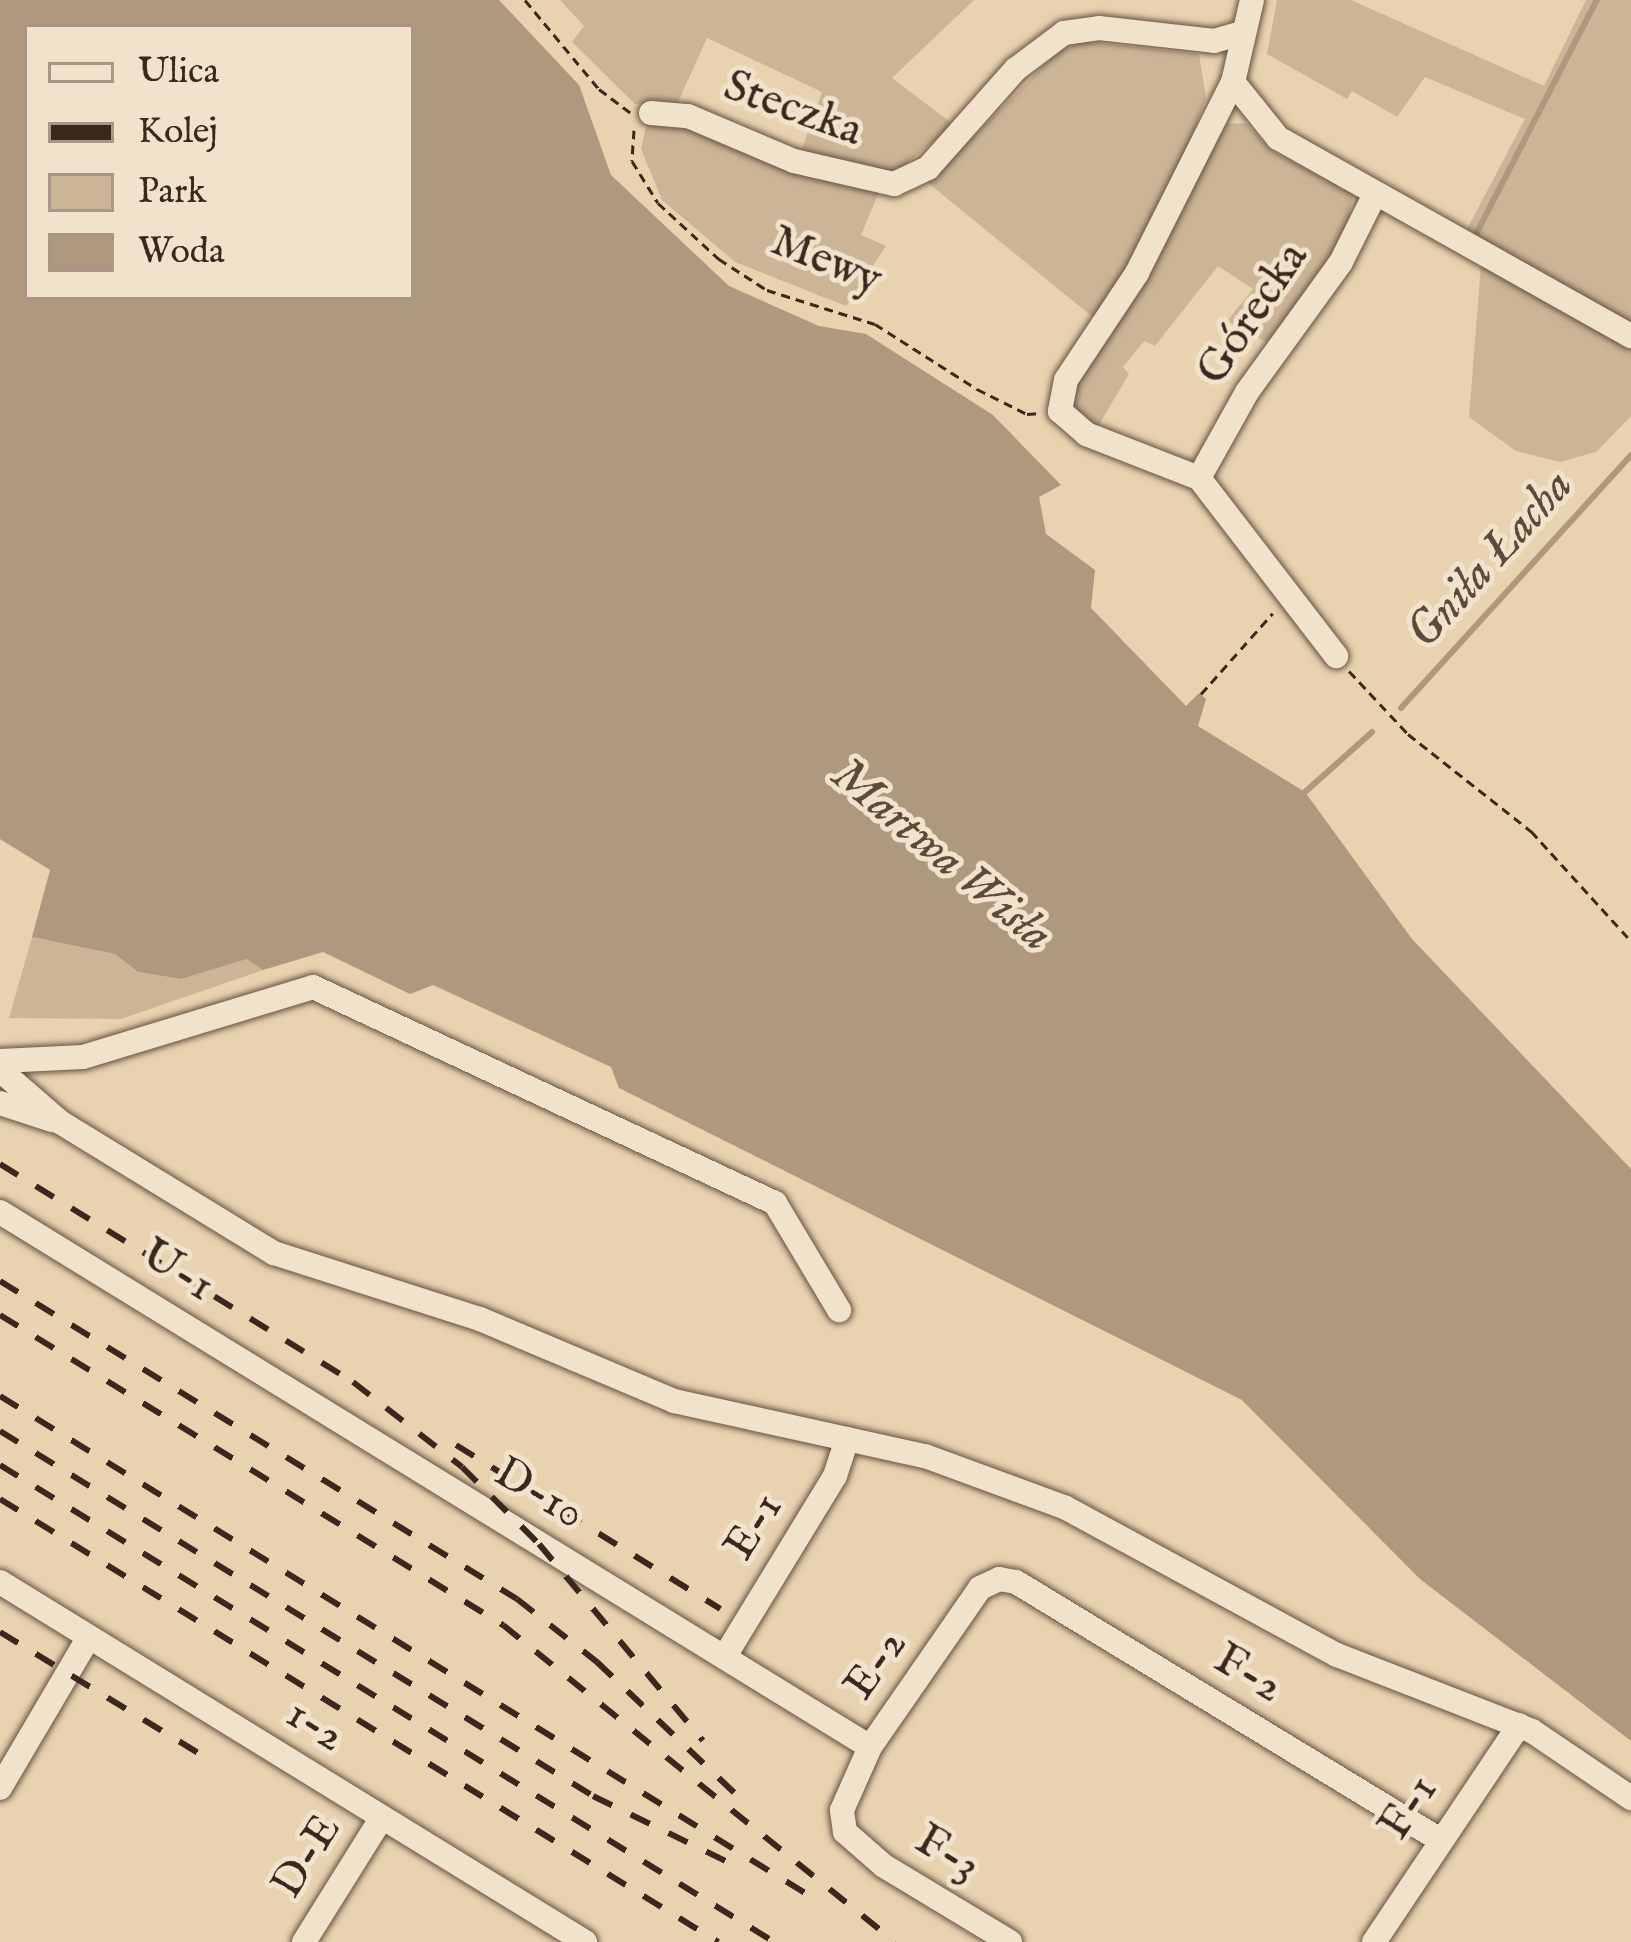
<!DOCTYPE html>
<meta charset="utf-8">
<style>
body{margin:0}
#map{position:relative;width:1631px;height:1942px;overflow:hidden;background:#e8d2af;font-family:"IM FELL English",serif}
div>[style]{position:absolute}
.green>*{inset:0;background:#cbb596}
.water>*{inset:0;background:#ae987e}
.stream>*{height:6px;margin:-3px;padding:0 3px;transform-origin:3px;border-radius:3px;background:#ae987e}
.path>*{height:3px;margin-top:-1.5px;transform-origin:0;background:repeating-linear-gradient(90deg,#3c271e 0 9px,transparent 0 15px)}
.roads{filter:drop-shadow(0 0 3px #675242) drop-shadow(0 0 3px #675242)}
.minor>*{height:24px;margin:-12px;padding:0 12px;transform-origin:12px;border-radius:12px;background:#f0e2cb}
.rail>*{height:6px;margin-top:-3px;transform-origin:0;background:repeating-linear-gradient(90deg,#3c271e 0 21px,transparent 0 42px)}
span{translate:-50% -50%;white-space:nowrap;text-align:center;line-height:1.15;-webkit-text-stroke:10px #f0e2cb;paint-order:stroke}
.street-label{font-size:45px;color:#3c271e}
.water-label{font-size:48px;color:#5e493b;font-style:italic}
.legend{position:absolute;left:24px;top:24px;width:390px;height:276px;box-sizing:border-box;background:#f0e2cb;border:3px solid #a89786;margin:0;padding:15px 21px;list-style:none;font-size:36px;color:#3c271e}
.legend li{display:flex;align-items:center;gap:24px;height:60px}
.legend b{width:60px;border:3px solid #a89786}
</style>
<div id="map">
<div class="green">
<div style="clip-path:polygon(560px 0,974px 0,892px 78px,954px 125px,898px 170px,861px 172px,800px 154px,822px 92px,707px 38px,678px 102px,635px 104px,572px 42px,584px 26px)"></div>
<div style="clip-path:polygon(1277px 0,1351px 0,1544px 86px,1586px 0,1631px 0,1631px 327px,1467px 229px,1525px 119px,1425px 77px,1397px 117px,1352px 91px,1347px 99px,1267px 54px)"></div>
<div style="clip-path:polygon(1081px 41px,1199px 54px,1206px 98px,1160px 220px,1094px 318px,928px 183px,1054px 55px)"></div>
<div style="clip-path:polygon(673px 115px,880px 190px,861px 235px,886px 246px,846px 306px,735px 262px,662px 200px,641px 149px,647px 122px)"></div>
<div style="clip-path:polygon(1245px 123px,1272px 151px,1353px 194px,1345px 240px,1272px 345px,1227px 321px,1253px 289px,1218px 266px,1155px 346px,1144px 341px,1123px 367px,1129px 374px,1097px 428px,1072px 416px,1078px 372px,1216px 136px,1226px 124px)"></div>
<div style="clip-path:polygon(1481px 265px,1631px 342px,1631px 416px,1596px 452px,1560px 462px,1516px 451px,1469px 417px)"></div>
<div style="clip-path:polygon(32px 937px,115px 954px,138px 972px,181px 979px,247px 959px,263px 970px,121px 1019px,9px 1018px)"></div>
</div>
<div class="water">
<div style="clip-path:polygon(evenodd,0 0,499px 0,579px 85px,611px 175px,729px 286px,819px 326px,866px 334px,993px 415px,1061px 485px,1039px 497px,1046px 534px,1095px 570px,1091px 608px,1186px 706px,1199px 693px,1206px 699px,1198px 726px,1305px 792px,1412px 939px,1631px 1169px,1631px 1741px,1420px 1579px,1242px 1400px,619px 1088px,611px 1067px,433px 985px,410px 994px,323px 952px,263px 970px,247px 959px,181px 979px,138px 972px,115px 954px,32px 937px,50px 870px,0 839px,0 0,411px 27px,411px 297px,27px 297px,27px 27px,411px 27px)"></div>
</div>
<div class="stream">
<div style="left:1475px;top:236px;width:266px;rotate:-62.7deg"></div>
<div style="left:1401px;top:708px;width:342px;rotate:-47.7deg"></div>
<div style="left:1305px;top:792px;width:90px;rotate:-41.8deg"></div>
</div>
<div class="path">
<div style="left:525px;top:0;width:116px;rotate:50.3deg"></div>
<div style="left:599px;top:89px;width:39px;rotate:37deg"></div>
<div style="left:634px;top:130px;width:31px;rotate:94deg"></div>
<div style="left:632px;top:161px;width:49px;rotate:58.2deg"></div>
<div style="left:658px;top:203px;width:83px;rotate:42.6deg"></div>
<div style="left:719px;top:259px;width:57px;rotate:32.9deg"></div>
<div style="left:767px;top:290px;width:113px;rotate:17.5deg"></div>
<div style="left:875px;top:324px;width:121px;rotate:32.5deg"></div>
<div style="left:977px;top:389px;width:56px;rotate:26.6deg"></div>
<div style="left:1027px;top:414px;width:14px;rotate:-4deg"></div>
<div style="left:1349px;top:671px;width:86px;rotate:46.9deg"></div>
<div style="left:1408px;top:734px;width:157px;rotate:38.3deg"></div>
<div style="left:1531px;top:831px;width:149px;rotate:47.7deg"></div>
<div style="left:1201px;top:694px;width:108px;rotate:-48.4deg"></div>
</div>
<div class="roads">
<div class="minor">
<div style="left:1252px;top:0;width:84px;rotate:103deg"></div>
<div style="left:1233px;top:82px;width:214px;rotate:116.7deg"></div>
<div style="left:1137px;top:273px;width:128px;rotate:123.6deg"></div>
<div style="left:1066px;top:380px;width:32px;rotate:101deg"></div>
<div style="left:1060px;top:411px;width:35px;rotate:41deg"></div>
<div style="left:1086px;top:434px;width:121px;rotate:21.3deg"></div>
<div style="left:1199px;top:478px;width:225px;rotate:52.4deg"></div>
<div style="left:1233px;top:82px;width:72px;rotate:51.2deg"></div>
<div style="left:1278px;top:138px;width:405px;rotate:29.3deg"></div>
<div style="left:651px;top:113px;width:37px;rotate:5deg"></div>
<div style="left:688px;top:116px;width:115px;rotate:23deg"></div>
<div style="left:794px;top:161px;width:103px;rotate:13deg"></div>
<div style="left:894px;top:184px;width:38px;rotate:-25deg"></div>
<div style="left:928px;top:168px;width:132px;rotate:-48.4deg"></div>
<div style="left:1016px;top:69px;width:60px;rotate:-36.9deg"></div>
<div style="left:1064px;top:33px;width:35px;rotate:-8deg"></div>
<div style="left:1099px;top:28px;width:116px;rotate:6.4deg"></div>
<div style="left:1214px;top:41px;width:25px;rotate:-16deg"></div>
<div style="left:1199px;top:478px;width:98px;rotate:-60.8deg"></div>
<div style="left:1247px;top:392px;width:160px;rotate:-54.1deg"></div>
<div style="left:1341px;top:262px;width:74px;rotate:-63.4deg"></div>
<div style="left:0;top:1061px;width:83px;rotate:-2.8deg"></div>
<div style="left:83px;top:1057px;width:240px;rotate:-16.9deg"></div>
<div style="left:313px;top:987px;width:510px;rotate:25.06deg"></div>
<div style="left:775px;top:1203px;width:125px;rotate:59.1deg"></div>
<div style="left:0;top:1070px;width:79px;rotate:40.9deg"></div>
<div style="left:60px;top:1122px;width:251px;rotate:31.5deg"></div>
<div style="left:274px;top:1253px;width:216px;rotate:17.8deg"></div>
<div style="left:480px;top:1319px;width:211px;rotate:22.9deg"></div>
<div style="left:674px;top:1401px;width:257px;rotate:12.4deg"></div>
<div style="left:925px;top:1456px;width:150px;rotate:20.2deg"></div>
<div style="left:1066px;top:1508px;width:308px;rotate:28.5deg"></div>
<div style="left:1337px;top:1655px;width:209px;rotate:21.3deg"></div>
<div style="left:1532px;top:1731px;width:120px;rotate:34.1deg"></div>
<div style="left:0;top:1103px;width:55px;rotate:18.1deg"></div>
<div style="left:0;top:1212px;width:1021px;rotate:31.59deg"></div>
<div style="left:0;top:1582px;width:687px;rotate:31.61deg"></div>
<div style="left:725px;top:1656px;width:211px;rotate:-58.6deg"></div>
<div style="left:835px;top:1476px;width:39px;rotate:-72deg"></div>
<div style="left:0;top:1788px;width:175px;rotate:-59.5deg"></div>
<div style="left:304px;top:1942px;width:147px;rotate:-58deg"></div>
<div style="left:1010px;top:1942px;width:147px;rotate:-148.9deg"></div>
<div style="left:884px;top:1866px;width:52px;rotate:-138.9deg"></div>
<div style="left:845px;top:1832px;width:22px;rotate:-98deg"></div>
<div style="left:842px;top:1810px;width:69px;rotate:-66deg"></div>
<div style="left:870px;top:1747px;width:193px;rotate:-55.3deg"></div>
<div style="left:980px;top:1588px;width:21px;rotate:-25deg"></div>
<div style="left:999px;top:1579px;width:17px;rotate:10deg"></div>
<div style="left:1016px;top:1582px;width:493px;rotate:31.3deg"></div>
<div style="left:1374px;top:1942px;width:261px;rotate:-56.2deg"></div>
</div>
</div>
<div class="rail">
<div style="left:0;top:1164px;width:415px;rotate:31.7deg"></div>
<div style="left:353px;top:1382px;width:138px;rotate:37.9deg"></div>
<div style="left:462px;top:1467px;width:109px;rotate:45deg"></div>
<div style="left:539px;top:1544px;width:256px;rotate:50.2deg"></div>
<div style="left:0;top:1281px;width:607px;rotate:31.6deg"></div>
<div style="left:517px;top:1599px;width:102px;rotate:38.2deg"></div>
<div style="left:597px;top:1662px;width:203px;rotate:43.6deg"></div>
<div style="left:0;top:1315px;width:591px;rotate:31.65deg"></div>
<div style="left:503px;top:1625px;width:504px;rotate:38.96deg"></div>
<div style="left:0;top:1396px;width:961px;rotate:31.69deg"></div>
<div style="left:0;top:1431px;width:696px;rotate:31.61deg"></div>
<div style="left:593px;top:1796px;width:157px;rotate:26.1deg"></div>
<div style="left:456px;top:1445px;width:311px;rotate:31.8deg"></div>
<div style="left:0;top:1465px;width:909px;rotate:31.64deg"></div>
<div style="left:0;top:1499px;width:844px;rotate:31.67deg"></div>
<div style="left:0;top:1632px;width:244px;rotate:31.4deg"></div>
</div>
<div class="street-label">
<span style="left:793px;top:109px;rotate:20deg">Steczka</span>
<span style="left:826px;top:261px;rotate:22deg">Mewy</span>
<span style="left:1253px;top:314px;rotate:-56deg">Górecka</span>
<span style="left:177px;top:1271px;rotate:32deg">U-1</span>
<span style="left:539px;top:1494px;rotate:31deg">D-10</span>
<span style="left:754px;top:1527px;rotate:-58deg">E-1</span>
<span style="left:876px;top:1665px;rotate:-55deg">E-2</span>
<span style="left:1248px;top:1674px;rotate:31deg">F-2</span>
<span style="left:315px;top:1726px;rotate:32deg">1-2</span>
<span style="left:1409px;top:1808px;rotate:-56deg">F-1</span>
<span style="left:947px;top:1854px;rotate:32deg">F-3</span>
<span style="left:307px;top:1857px;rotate:-58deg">D-E</span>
</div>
<div class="water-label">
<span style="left:1491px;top:560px;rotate:-48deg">Gniła Łacha</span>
<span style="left:941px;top:856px;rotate:40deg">Martwa Wisła</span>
</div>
<ul class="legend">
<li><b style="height:15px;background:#f0e2cb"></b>Ulica</li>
<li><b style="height:15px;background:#3c271e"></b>Kolej</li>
<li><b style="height:33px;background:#cbb596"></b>Park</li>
<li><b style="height:33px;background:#ae987e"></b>Woda</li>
</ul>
</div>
